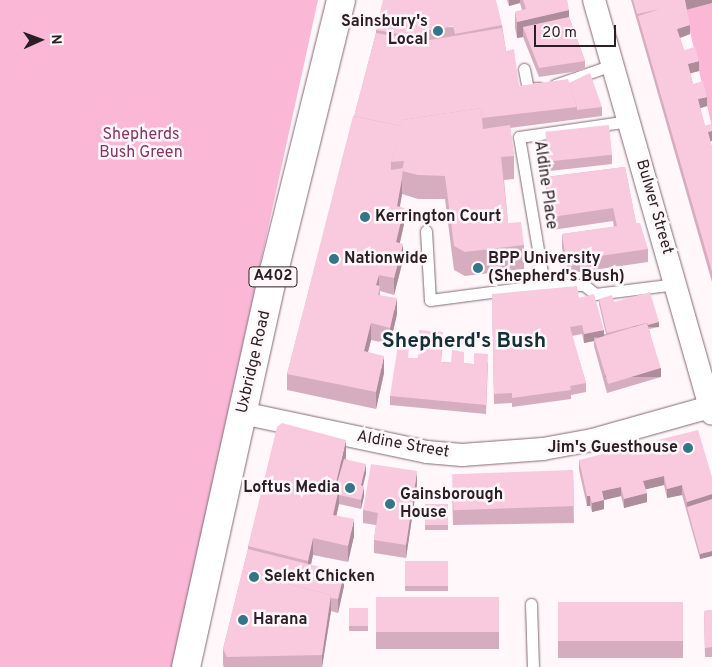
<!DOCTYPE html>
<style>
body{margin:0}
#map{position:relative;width:712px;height:667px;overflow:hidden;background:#fff7fa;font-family:Overpass,sans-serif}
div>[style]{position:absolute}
.green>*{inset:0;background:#fab8d6}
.roads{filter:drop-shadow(0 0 1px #866774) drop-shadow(0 0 1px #866774)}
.lane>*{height:11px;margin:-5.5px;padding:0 5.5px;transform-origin:5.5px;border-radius:5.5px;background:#fff}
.street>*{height:22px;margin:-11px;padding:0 11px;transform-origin:11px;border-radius:11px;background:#fff}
.primary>*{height:28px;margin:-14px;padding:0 14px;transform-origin:14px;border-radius:14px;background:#fff}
.wall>*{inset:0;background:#d6adbf;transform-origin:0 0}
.shaded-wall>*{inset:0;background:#ae8d9b;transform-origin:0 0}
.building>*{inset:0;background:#f9c9de;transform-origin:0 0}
.dots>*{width:14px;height:14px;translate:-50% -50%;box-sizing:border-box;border:2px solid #fff7fa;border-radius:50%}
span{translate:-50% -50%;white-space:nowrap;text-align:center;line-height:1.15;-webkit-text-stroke:5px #fff7fa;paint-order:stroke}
.shield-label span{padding:1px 4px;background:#fff7fa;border:1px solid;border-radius:4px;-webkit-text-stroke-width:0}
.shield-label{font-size:15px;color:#2b1e24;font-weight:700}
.poi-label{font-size:16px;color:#2b1e24;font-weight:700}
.right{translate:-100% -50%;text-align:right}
.left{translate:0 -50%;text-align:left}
.park-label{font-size:16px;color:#8a3261}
.street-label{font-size:16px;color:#2b1e24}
.district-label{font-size:21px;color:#11303a;font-weight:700}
.north{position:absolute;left:15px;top:15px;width:50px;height:50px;-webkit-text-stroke:4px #fff7fa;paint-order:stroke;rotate:88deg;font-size:14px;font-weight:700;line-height:20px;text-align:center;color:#2b1e24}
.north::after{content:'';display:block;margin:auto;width:18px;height:22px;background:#2b1e24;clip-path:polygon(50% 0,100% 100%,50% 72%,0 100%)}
.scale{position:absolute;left:534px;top:25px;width:82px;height:22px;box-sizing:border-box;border:2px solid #2b1e24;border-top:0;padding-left:6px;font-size:15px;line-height:18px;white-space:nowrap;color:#2b1e24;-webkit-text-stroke:4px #fff7fa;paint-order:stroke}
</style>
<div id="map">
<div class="green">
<div style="clip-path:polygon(0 0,318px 0,172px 667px,0 667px)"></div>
<div style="clip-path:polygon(712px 3px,712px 127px,685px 10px)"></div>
</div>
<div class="roads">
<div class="lane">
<div style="left:524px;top:69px;width:20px;rotate:79deg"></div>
<div style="left:528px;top:89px;width:11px;rotate:-5deg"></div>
<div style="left:555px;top:85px;width:60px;rotate:-19.3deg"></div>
<div style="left:629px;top:121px;width:111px;rotate:171.7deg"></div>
<div style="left:519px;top:137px;width:150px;rotate:80.4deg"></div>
<div style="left:544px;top:285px;width:40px"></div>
<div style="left:584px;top:285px;width:14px;rotate:39deg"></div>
<div style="left:595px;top:294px;width:82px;rotate:-7deg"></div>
<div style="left:426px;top:231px;width:69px;rotate:86.7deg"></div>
<div style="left:430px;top:300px;width:115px;rotate:-7.5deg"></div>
<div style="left:531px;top:604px;width:63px;rotate:88.2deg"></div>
</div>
<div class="street">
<div style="left:594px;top:0;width:430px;rotate:74.1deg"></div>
<div style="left:242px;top:413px;width:189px;rotate:11.9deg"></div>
<div style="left:427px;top:452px;width:35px;rotate:5deg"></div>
<div style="left:462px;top:455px;width:81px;rotate:-4.2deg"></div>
<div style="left:543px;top:449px;width:50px;rotate:-10.4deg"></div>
<div style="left:592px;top:440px;width:123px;rotate:-15.6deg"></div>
</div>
<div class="primary">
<div style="left:186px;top:667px;width:406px;rotate:-77.5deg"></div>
<div style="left:274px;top:271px;width:279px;rotate:-76.1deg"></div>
</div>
</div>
<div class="wall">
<div style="clip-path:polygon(507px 0,567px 0,569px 17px,585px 61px,585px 70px,539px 77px,523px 37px,517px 38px,515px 28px,515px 12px,522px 10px,520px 3px,509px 6px)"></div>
<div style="clip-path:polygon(631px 0,712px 0,712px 3px,687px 10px,690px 34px,680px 38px,684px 50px,699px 71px,690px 73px,693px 84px,707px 106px,700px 108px,705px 126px,712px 124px,712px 141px,710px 141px,712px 147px,712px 282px)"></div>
<div style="clip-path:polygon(502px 25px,506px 51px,519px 86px,569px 83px,602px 107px,602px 116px,510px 128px,514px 156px,514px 179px,504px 180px,508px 223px,524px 245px,524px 269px,465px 276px,454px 270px,445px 199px,418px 199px,402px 194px,400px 206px,404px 224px,400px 243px,403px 260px,394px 295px,380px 291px,380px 295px,397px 314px,390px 344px,371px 340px,368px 352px,384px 373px,376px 409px,287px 390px,287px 374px,376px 33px,376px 30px)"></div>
<div style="clip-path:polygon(546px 133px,612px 155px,612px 164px,550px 171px,546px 142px)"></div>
<div style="clip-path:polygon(625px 167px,636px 223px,648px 249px,648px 262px,566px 274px,562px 247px,562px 234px,614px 227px,613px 221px,552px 230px,546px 191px,546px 177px)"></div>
<div style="clip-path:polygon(492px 294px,579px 298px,604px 334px,606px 334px,599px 304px,599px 299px,614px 302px,659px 327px,649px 329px,661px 377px,607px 393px,594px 346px,594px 341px,584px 343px,582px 334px,572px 336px,586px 383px,586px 392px,571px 395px,571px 399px,512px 407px,512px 403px,494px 404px)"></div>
<div style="clip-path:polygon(443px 342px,441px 362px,474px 364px,488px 363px,486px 414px,390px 405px,390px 396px,409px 358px,418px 358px)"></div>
<div style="clip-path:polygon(346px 456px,346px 459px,366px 473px,363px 486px,364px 496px,361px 509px,339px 504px,336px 516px,354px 536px,348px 562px,313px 555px,311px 565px,344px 586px,338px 613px,331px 611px,322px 667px,224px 667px,223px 665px,223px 649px,248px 549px,248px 546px)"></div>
<div style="clip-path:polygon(579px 460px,712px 477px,712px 556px,700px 559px,682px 495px,667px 498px,664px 485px,646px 489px,647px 502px,624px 508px,621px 496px,604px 500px,604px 509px,592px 512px,590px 505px,587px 506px,579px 470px)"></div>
<div style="clip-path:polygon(573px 470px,574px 523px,453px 525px,452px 489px)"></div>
<div style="clip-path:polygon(417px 484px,406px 558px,374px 553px,374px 540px,376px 525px,363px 523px,363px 510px)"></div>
<div style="left:425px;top:504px;width:23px;height:26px"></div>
<div style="left:405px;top:561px;width:43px;height:30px"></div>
<div style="left:376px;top:597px;width:123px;height:52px"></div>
<div style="left:683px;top:602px;width:56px;height:125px;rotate:90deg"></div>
<div style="left:368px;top:608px;width:23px;height:19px;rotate:90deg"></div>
<div style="clip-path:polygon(712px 610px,712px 657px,705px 657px,704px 611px)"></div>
</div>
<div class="shaded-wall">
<div style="clip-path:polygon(509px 0,520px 0,520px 3px,509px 6px)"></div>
<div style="clip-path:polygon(685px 0,712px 0,712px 3px,685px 10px)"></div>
<div style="clip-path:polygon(569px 10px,569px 27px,523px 27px,523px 37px,517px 38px,517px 22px)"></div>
<div style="clip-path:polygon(690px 25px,690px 34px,677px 39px,677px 29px)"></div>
<div style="clip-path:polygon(699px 61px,699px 71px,688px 74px,688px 64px)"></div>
<div style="clip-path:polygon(707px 97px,707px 106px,698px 109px,698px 99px)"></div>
<div style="clip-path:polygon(712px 131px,712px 141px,708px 142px,708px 132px)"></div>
<div style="clip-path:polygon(402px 178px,402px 194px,397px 222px,397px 206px)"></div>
<div style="clip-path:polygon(404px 208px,404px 224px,396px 259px,396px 242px)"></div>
<div style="clip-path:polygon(403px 244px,403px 260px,394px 295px,394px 278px)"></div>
<div style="clip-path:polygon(379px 275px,379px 291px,376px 285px)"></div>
<div style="clip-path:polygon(397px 298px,397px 314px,390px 344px,390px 328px)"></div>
<div style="left:659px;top:322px;width:5px;height:53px;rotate:90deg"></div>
<div style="clip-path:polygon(371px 323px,371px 340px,364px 368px,364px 351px)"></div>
<div style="clip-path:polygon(604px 330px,604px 339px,594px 337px,594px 341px,584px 343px,584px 334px)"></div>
<div style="clip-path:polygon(384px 356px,384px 373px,376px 409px,376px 392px)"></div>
<div style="left:661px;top:368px;width:9px;height:56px;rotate:90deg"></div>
<div style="clip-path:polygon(346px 440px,346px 456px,337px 495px,335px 487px)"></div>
<div style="clip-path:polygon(366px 464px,366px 473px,361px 494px,361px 485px)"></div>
<div style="clip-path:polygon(417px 471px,417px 484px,406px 558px,406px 545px)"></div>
<div style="clip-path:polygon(664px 476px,664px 485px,643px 490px,643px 481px)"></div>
<div style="clip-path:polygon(682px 485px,682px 495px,667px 498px,667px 489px)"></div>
<div style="clip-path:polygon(364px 487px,364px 496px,361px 509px,361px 500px)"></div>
<div style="clip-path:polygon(621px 487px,621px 496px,604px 500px,604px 509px,592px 512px,592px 503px,602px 491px)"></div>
<div style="clip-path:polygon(339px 488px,339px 504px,333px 531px,333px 515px)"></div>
<div style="clip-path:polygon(647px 493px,647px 502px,624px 508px,624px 499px)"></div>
<div style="clip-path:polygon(712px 494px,712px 504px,687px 507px,687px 502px)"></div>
<div style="left:587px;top:496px;width:3px;height:10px"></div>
<div style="clip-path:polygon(354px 519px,354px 536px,348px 562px,348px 546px)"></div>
<div style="clip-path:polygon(313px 538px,313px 555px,308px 577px,308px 561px)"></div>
<div style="clip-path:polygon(712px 551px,712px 556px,700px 559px,700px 554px)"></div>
<div style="clip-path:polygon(344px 573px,344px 586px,338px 613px,338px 599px)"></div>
<div style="clip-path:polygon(331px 595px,331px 611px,322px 667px,322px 655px)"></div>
</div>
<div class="building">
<div style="clip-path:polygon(383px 0,496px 0,502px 25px,455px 34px,453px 26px,423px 31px,424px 38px,376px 30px)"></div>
<div style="clip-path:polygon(523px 0,567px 0,569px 10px,517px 22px,515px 12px,526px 9px)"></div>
<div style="clip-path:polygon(633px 0,685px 0,690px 25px,677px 29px,684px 50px,695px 47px,699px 61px,688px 64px,693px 84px,703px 81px,707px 97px,698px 99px,705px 126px,712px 124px,712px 131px,708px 132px,712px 147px,712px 272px,638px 16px,660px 9px,637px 14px)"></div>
<div style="clip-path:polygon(569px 17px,585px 61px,539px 68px,523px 27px)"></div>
<div style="clip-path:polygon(502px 28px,506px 51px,514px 49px,519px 86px,568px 79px,577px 107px,482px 118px,481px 108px,402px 120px,401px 126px,354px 116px,376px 33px,424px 41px)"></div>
<div style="clip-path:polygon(590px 73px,602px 107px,577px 110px,577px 107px,569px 83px)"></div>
<div style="clip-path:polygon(481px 108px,483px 129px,510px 125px,514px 156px,501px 157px,508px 223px,521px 222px,524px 245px,465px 252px,454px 246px,445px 176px,418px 175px,402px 171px,404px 161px,391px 162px,402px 120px)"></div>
<div style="clip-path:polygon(353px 116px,401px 126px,391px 162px,391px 170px,403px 168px,402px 178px,397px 206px,404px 208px,396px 242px,403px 244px,394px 278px,379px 275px,376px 285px,380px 286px,378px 295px,397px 298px,390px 328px,371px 323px,364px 351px,384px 356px,376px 392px,287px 374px)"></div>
<div style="left:609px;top:125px;width:30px;height:64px;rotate:84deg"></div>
<div style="clip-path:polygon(625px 167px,636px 223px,640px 223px,648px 249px,566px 261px,562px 234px,617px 226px,613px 208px,552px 217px,546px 177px)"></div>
<div style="clip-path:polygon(577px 286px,579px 298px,594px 294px,604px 330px,584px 334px,582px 325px,570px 327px,586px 383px,570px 386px,571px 390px,512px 398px,512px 393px,494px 394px,492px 294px)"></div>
<div style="clip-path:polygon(650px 292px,659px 322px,648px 325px,647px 323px,607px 333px,599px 299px,612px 295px,614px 302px)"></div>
<div style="left:647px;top:323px;width:47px;height:55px;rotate:73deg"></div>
<div style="clip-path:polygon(419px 330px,443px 332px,441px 362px,451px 363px,452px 350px,464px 352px,464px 363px,474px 364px,474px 353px,488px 354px,486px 405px,390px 396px,398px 345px,409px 345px,408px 358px,418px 358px)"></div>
<div style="clip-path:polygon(282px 423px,346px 440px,335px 487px,339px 488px,333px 515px,354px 519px,348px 546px,313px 538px,308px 561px,248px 546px,277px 427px)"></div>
<div style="clip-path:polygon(698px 430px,712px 477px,712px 494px,687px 502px,682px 485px,667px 489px,664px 476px,643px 481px,647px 493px,624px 499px,621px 487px,602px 491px,604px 500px,592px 503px,590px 496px,587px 496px,579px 460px)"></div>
<div style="clip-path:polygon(344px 459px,366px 464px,361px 485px,364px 487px,361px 500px,339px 495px,339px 488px,336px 487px)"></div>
<div style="clip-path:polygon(371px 464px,417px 471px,406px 545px,374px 540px,378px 513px,363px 510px)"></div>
<div style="left:573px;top:470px;width:36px;height:121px;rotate:88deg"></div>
<div style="clip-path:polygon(712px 499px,712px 551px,700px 554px,687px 507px)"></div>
<div style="left:425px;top:504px;width:23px;height:21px"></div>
<div style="clip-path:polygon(248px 549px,344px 573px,338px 599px,331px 598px,331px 595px,242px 572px)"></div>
<div style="left:405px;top:561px;width:43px;height:25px"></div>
<div style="clip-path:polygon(242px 572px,331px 595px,322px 655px,227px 657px,223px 649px)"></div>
<div style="left:376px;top:597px;width:123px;height:35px"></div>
<div style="left:683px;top:602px;width:39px;height:125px;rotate:90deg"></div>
<div style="left:368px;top:608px;width:18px;height:19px;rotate:90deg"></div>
<div style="clip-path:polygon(712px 610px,712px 647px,705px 648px,704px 611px)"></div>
</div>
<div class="dots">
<div style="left:438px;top:31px;background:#357589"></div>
<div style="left:365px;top:217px;background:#357589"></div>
<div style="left:334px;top:259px;background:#357589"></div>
<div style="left:478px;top:268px;background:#357589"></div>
<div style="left:688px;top:448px;background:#357589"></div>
<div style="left:350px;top:488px;background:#357589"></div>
<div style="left:390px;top:504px;background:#357589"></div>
<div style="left:254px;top:577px;background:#357589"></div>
<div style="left:243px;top:620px;background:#357589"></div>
</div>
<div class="shield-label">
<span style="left:273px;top:277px">A402</span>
</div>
<div class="poi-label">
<span class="right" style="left:428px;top:31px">Sainsbury's<br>Local</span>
<span class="left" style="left:375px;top:217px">Kerrington Court</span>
<span class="left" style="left:344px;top:259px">Nationwide</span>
<span class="left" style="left:488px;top:268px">BPP University<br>(Shepherd's Bush)</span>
<span class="right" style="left:678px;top:448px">Jim's Guesthouse</span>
<span class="right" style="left:340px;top:488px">Loftus Media</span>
<span class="left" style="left:400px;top:504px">Gainsborough<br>House</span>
<span class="left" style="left:264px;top:577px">Selekt Chicken</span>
<span class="left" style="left:253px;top:620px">Harana</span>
</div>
<div class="park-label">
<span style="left:141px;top:144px">Shepherds<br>Bush Green</span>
</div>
<div class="street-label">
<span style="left:545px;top:185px;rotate:82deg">Aldine Place</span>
<span style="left:654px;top:207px;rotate:74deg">Bulwer Street</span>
<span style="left:254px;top:362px;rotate:-77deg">Uxbridge Road</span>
<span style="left:403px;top:445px;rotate:10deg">Aldine Street</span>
</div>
<div class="district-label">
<span style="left:464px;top:342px">Shepherd's Bush</span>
</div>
<div class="north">N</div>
<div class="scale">20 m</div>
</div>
